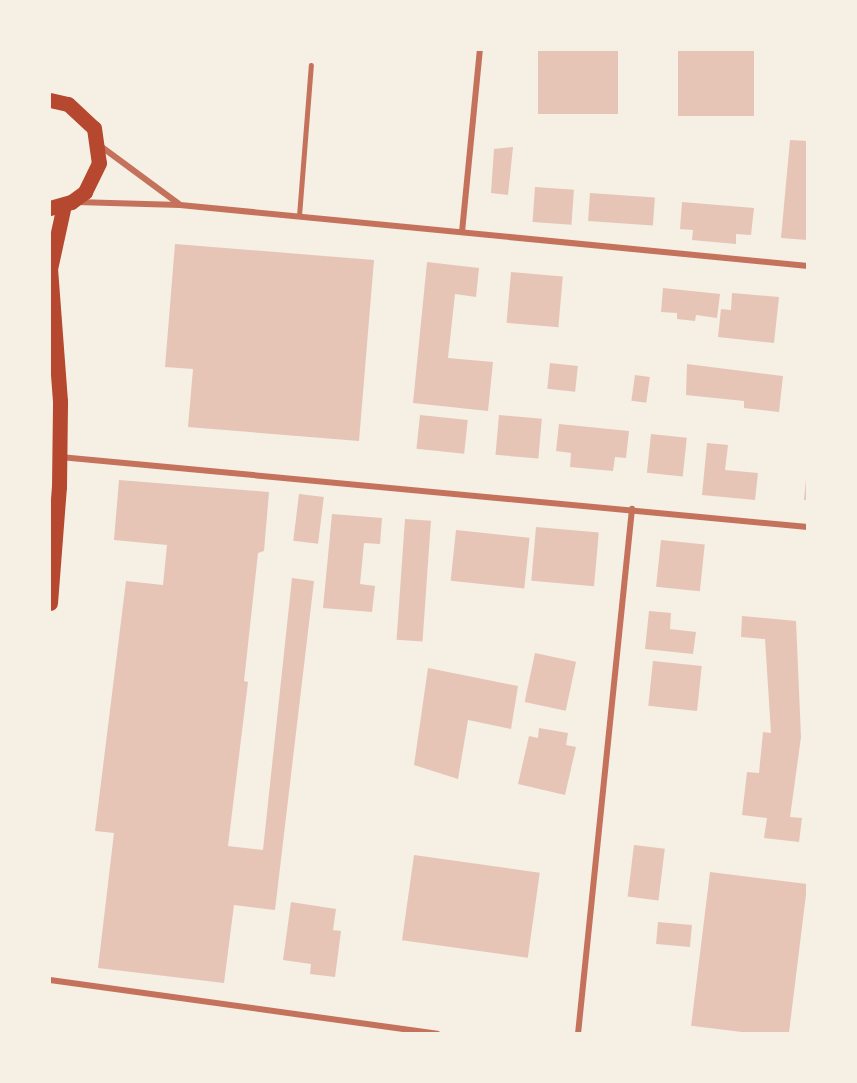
<!DOCTYPE html>
<style>
body{margin:0}
#map{position:relative;width:857px;height:1083px;overflow:hidden;background:#f6efe4;font-family:"Asap Condensed",sans-serif}
div>[style]{position:absolute}
.building>*{inset:0;background:#e6c5b7;transform-origin:0 0}
.service>*{height:4.5px;margin:-2.25px;padding:0 2.25px;transform-origin:2.25px;border-radius:2.25px;background:#c5725c}
.minor>*{height:6px;margin:-3px;padding:0 3px;transform-origin:3px;border-radius:3px;background:#c5725c}
.primary>*{height:15px;margin:-7.5px;padding:0 7.5px;transform-origin:7.5px;border-radius:7.5px;background:#b5482f}
span{translate:-50% -50%;white-space:nowrap;text-align:center;line-height:1.15;-webkit-text-stroke:4.5px #f6efe4;paint-order:stroke}
.frame{position:absolute;inset:0;border:51px solid #f6efe4;pointer-events:none}
</style>
<div id="map">
<div class="building">
<div style="left:538px;top:50px;width:80px;height:64px"></div>
<div style="left:678px;top:50px;width:76px;height:66px"></div>
<div style="clip-path:polygon(790px 140px,807px 141px,807px 240px,781px 238px)"></div>
<div style="clip-path:polygon(513px 147px,508px 195px,491px 193px,494px 149px)"></div>
<div style="left:535px;top:187px;width:39px;height:35px;rotate:4deg"></div>
<div style="left:590px;top:193px;width:65px;height:28px;rotate:4deg"></div>
<div style="clip-path:polygon(682px 202px,754px 208px,751px 235px,736px 234px,736px 244px,692px 240px,693px 230px,680px 229px)"></div>
<div style="clip-path:polygon(175px 244px,374px 260px,359px 441px,188px 427px,193px 369px,165px 367px)"></div>
<div style="clip-path:polygon(427px 262px,479px 268px,476px 297px,455px 294px,448px 358px,493px 362px,488px 411px,413px 403px)"></div>
<div style="left:511px;top:272px;width:52px;height:51px;rotate:5deg"></div>
<div style="clip-path:polygon(663px 288px,720px 294px,717px 318px,696px 315px,695px 321px,677px 319px,677px 313px,661px 312px)"></div>
<div style="clip-path:polygon(732px 293px,779px 297px,774px 343px,718px 337px,721px 309px,731px 310px)"></div>
<div style="left:550px;top:363px;width:28px;height:26px;rotate:6deg"></div>
<div style="clip-path:polygon(687px 364px,783px 376px,779px 412px,744px 408px,744px 401px,686px 395px)"></div>
<div style="left:635px;top:375px;width:15px;height:26px;rotate:8deg"></div>
<div style="left:420px;top:415px;width:48px;height:34px;rotate:6deg"></div>
<div style="left:499px;top:415px;width:43px;height:40px;rotate:5deg"></div>
<div style="clip-path:polygon(559px 424px,629px 431px,626px 458px,615px 457px,613px 471px,570px 467px,571px 453px,556px 451px)"></div>
<div style="left:651px;top:434px;width:36px;height:39px;rotate:6deg"></div>
<div style="clip-path:polygon(707px 443px,728px 445px,725px 470px,758px 473px,755px 500px,702px 495px)"></div>
<div style="clip-path:polygon(806px 479px,807px 480px,807px 500px,804px 500px)"></div>
<div style="clip-path:polygon(119px 480px,269px 492px,264px 551px,258px 553px,244px 681px,248px 682px,228px 846px,263px 850px,292px 578px,314px 581px,275px 910px,234px 905px,224px 983px,98px 968px,114px 833px,95px 831px,126px 581px,163px 585px,167px 545px,114px 540px)"></div>
<div style="left:299px;top:494px;width:25px;height:47px;rotate:7deg"></div>
<div style="clip-path:polygon(332px 514px,382px 518px,380px 544px,364px 543px,360px 584px,375px 586px,372px 612px,323px 608px)"></div>
<div style="left:405px;top:519px;width:26px;height:121px;rotate:4deg"></div>
<div style="left:536px;top:527px;width:63px;height:54px;rotate:5deg"></div>
<div style="left:456px;top:530px;width:74px;height:51px;rotate:6deg"></div>
<div style="left:661px;top:540px;width:44px;height:47px;rotate:6deg"></div>
<div style="clip-path:polygon(649px 611px,671px 613px,670px 629px,696px 632px,693px 654px,645px 649px)"></div>
<div style="clip-path:polygon(742px 616px,796px 621px,801px 737px,790px 817px,802px 818px,799px 842px,764px 838px,767px 818px,742px 815px,747px 772px,759px 773px,763px 732px,771px 733px,765px 639px,741px 637px)"></div>
<div style="left:535px;top:653px;width:42px;height:50px;rotate:12deg"></div>
<div style="left:653px;top:661px;width:49px;height:45px;rotate:6deg"></div>
<div style="clip-path:polygon(428px 668px,518px 686px,511px 729px,468px 720px,458px 779px,414px 765px)"></div>
<div style="clip-path:polygon(539px 728px,568px 733px,566px 745px,576px 747px,565px 795px,518px 784px,529px 736px,538px 738px)"></div>
<div style="left:634px;top:845px;width:31px;height:52px;rotate:7deg"></div>
<div style="left:414px;top:855px;width:127px;height:86px;rotate:8deg"></div>
<div style="left:710px;top:872px;width:98px;height:155px;rotate:7deg"></div>
<div style="clip-path:polygon(291px 902px,336px 909px,333px 930px,341px 931px,335px 977px,310px 974px,311px 964px,283px 960px)"></div>
<div style="left:658px;top:922px;width:34px;height:22px;rotate:5deg"></div>
</div>
<div class="service">
<div style="left:299px;top:216px;width:151px;rotate:-85.5deg"></div>
</div>
<div class="minor">
<div style="left:99px;top:145px;width:99px;rotate:36.4deg"></div>
<div style="left:76px;top:202px;width:104px;rotate:1.7deg"></div>
<div style="left:180px;top:205px;width:631px;rotate:5.55deg"></div>
<div style="left:462px;top:232px;width:183px;rotate:-84.4deg"></div>
<div style="left:60px;top:457px;width:751px;rotate:5.35deg"></div>
<div style="left:50px;top:980px;width:391px;rotate:7.9deg"></div>
<div style="left:578px;top:1034px;width:528px;rotate:-84.13deg"></div>
</div>
<div class="primary">
<div style="left:50px;top:100px;width:18px;rotate:13deg"></div>
<div style="left:68px;top:104px;width:35px;rotate:43deg"></div>
<div style="left:94px;top:128px;width:35px;rotate:82deg"></div>
<div style="left:99px;top:163px;width:32px;rotate:116deg"></div>
<div style="left:85px;top:192px;width:17px;rotate:144deg"></div>
<div style="left:71px;top:202px;width:22px;rotate:164deg"></div>
<div style="left:50px;top:603px;width:116px;rotate:-85.6deg"></div>
<div style="left:59px;top:487px;width:86px;rotate:-89.3deg"></div>
<div style="left:60px;top:401px;width:132px;rotate:-94.3deg"></div>
<div style="left:50px;top:269px;width:66px;rotate:-77.7deg"></div>
</div>
<div class="frame"></div>
</div>
